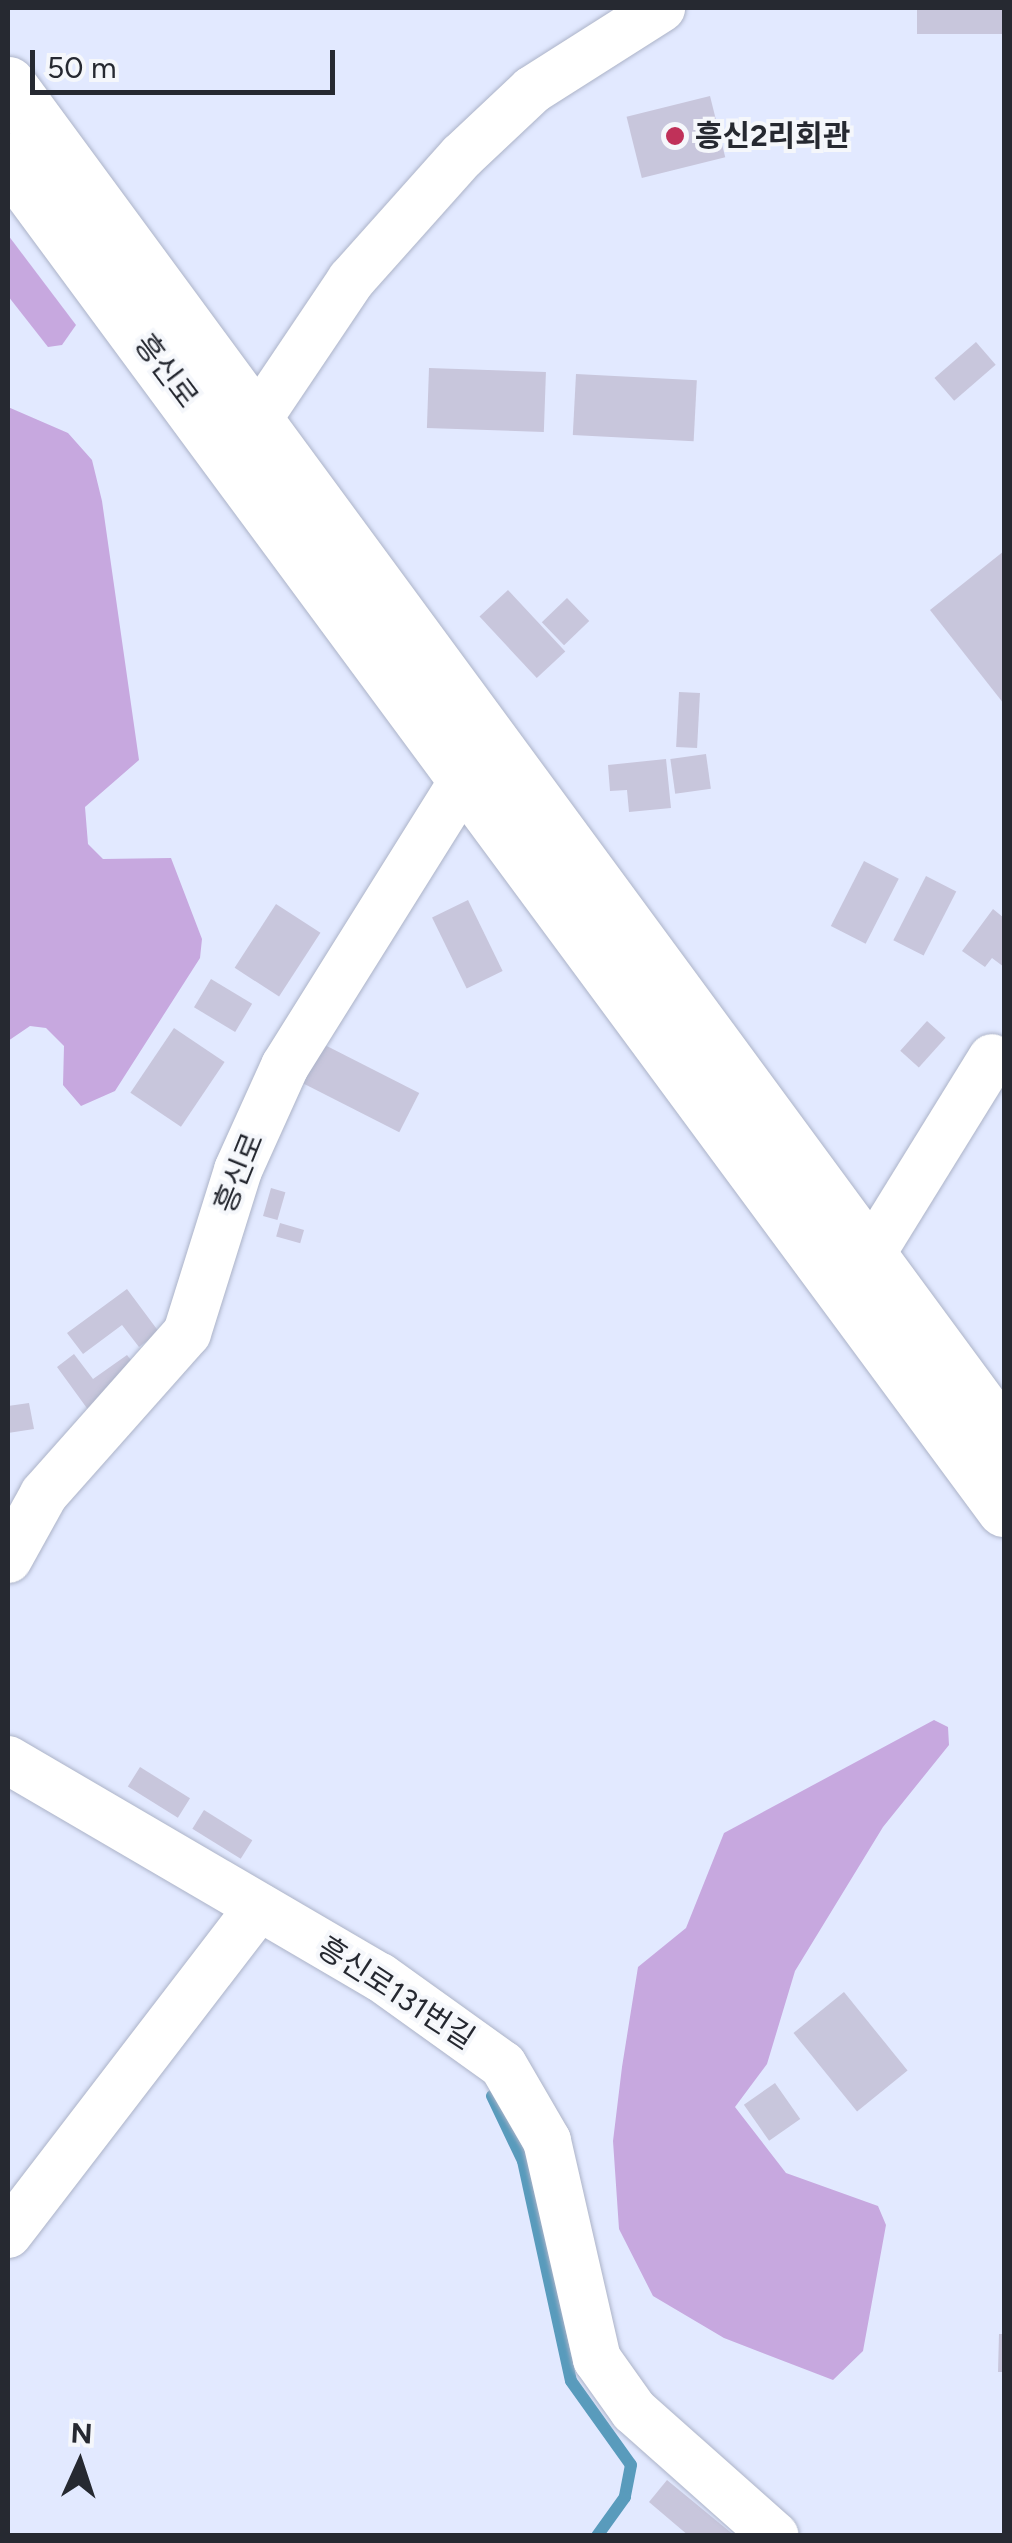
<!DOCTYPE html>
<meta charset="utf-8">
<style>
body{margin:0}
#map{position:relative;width:1012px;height:2543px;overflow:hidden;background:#e2e9ff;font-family:Figtree,"Noto Sans KR",sans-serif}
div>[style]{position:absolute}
.forest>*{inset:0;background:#c7a8df}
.stream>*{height:12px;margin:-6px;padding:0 6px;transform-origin:6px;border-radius:6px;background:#599bbc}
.building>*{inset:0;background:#c8c6dc;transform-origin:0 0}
.roads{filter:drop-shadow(0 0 2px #acb3c8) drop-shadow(0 0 2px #acb3c8)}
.minor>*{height:48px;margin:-24px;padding:0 24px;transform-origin:24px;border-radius:24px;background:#fff}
.major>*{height:55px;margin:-27.5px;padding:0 27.5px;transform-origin:27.5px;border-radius:27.5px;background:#fff}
.dots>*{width:28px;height:28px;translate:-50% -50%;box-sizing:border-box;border:5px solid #f5f7fb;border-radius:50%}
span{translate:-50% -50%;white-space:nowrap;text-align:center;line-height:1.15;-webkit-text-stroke:8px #f5f7fb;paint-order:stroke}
.poi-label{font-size:30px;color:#262931;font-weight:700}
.left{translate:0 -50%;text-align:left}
.street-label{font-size:30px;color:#262931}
.frame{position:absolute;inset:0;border:10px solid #262931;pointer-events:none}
.north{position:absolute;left:30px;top:2413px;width:100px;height:100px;-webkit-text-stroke:8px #f5f7fb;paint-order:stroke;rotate:3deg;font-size:28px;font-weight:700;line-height:40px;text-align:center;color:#262931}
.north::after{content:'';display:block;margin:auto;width:35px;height:45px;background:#262931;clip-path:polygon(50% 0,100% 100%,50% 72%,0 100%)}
.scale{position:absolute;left:30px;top:50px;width:305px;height:45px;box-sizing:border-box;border:5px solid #262931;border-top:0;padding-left:12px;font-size:30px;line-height:35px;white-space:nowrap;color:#262931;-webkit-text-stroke:8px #f5f7fb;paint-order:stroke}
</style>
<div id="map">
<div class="forest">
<div style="clip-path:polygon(8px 235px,76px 325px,62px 345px,48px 347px,8px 296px)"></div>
<div style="clip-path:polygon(8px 407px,68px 433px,92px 460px,102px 501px,139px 760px,85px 807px,88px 844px,103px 859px,171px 858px,202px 939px,200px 958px,115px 1091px,81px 1106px,63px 1085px,64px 1046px,46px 1028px,30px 1026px,8px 1041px)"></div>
<div style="clip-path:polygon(934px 1720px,948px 1727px,949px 1745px,883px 1827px,795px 1971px,767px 2064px,735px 2107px,786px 2173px,878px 2206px,886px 2225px,863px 2351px,833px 2380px,724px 2338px,653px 2296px,619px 2229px,613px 2141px,622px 2067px,638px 1967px,686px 1928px,724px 1833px)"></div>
</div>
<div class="stream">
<div style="left:492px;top:2096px;width:72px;rotate:64.5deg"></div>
<div style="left:523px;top:2161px;width:225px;rotate:77.7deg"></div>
<div style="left:571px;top:2381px;width:103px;rotate:54.5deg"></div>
<div style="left:631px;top:2465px;width:33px;rotate:101deg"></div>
<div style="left:625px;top:2497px;width:48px;rotate:125.7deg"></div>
</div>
<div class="building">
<div style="left:1004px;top:8px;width:26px;height:87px;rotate:90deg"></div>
<div style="left:710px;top:96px;width:63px;height:86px;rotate:76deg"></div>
<div style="left:976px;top:342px;width:30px;height:55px;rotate:49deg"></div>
<div style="left:429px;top:368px;width:117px;height:60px;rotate:2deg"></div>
<div style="left:576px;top:374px;width:121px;height:61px;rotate:3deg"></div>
<div style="clip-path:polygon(1004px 551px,1004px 704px,930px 610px)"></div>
<div style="left:508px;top:590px;width:84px;height:39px;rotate:47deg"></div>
<div style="left:567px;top:598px;width:32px;height:35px;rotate:46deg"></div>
<div style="left:679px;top:692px;width:21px;height:55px;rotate:3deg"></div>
<div style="left:706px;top:754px;width:35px;height:36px;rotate:82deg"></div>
<div style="clip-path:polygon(666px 759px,671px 808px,629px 812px,627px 790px,610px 791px,608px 765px)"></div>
<div style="left:864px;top:861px;width:39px;height:73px;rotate:27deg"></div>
<div style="left:926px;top:876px;width:34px;height:72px;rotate:27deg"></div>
<div style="left:468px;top:900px;width:79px;height:40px;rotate:64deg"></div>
<div style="left:276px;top:904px;width:53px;height:76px;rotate:33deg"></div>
<div style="clip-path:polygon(993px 909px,1004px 918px,1004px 967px,992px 958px,985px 967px,962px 951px)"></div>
<div style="left:211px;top:979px;width:48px;height:33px;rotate:31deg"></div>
<div style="left:927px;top:1021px;width:25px;height:40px;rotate:42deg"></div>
<div style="left:174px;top:1028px;width:61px;height:78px;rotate:34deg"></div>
<div style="left:315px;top:1040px;width:117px;height:44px;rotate:27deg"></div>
<div style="left:271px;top:1188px;width:15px;height:29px;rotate:16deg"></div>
<div style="left:280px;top:1223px;width:25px;height:14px;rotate:16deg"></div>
<div style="clip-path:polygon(127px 1289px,159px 1332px,139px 1347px,122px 1325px,83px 1354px,67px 1333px)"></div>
<div style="clip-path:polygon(74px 1354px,93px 1379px,127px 1355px,141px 1373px,89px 1411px,57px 1367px)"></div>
<div style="clip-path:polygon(29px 1403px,34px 1429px,8px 1433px,8px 1406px)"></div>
<div style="left:140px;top:1767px;width:59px;height:23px;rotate:32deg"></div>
<div style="left:204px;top:1810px;width:57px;height:22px;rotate:32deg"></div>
<div style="left:844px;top:1992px;width:101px;height:65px;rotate:51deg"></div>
<div style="left:775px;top:2083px;width:44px;height:38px;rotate:55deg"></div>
<div style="clip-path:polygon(999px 2334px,1004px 2334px,1004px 2372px,998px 2372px)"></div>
<div style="clip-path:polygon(667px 2480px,735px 2536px,689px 2536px,649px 2502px)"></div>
</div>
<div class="roads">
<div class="minor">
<div style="left:257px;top:420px;width:169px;rotate:-56.1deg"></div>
<div style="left:351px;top:280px;width:166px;rotate:-48.2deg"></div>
<div style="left:462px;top:156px;width:96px;rotate:-43.3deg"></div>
<div style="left:532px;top:90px;width:153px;rotate:-32.4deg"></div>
<div style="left:868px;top:1259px;width:236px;rotate:-58.3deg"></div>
<div style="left:8px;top:1559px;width:74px;rotate:-61deg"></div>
<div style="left:44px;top:1494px;width:215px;rotate:-48.4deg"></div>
<div style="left:187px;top:1333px;width:171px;rotate:-72.6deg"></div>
<div style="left:238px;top:1170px;width:114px;rotate:-65.7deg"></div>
<div style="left:285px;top:1066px;width:375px;rotate:-58deg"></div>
<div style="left:8px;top:1760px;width:431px;rotate:30.3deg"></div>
<div style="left:380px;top:1977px;width:151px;rotate:35.6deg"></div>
<div style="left:503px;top:2065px;width:88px;rotate:59.9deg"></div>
<div style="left:547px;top:2141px;width:224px;rotate:77.1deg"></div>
<div style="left:597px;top:2359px;width:64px;rotate:54.6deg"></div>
<div style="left:634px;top:2411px;width:188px;rotate:41.6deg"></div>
<div style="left:8px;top:2234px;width:412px;rotate:-52.5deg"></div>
</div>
<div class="major">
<div style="left:8px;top:84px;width:1682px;rotate:53.68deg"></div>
<div style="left:8px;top:160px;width:1677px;rotate:53.56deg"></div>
</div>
</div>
<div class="dots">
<div style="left:675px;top:136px;background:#c03159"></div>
</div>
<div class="poi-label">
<span class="left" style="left:695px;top:136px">흥신2리회관</span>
</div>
<div class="street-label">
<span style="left:166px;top:371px;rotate:53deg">흥신로</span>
<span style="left:239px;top:1173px;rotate:-68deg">흥신로</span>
<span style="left:396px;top:1993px;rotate:33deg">흥신로131번길</span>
</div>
<div class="frame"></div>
<div class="north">N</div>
<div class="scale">50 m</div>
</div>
